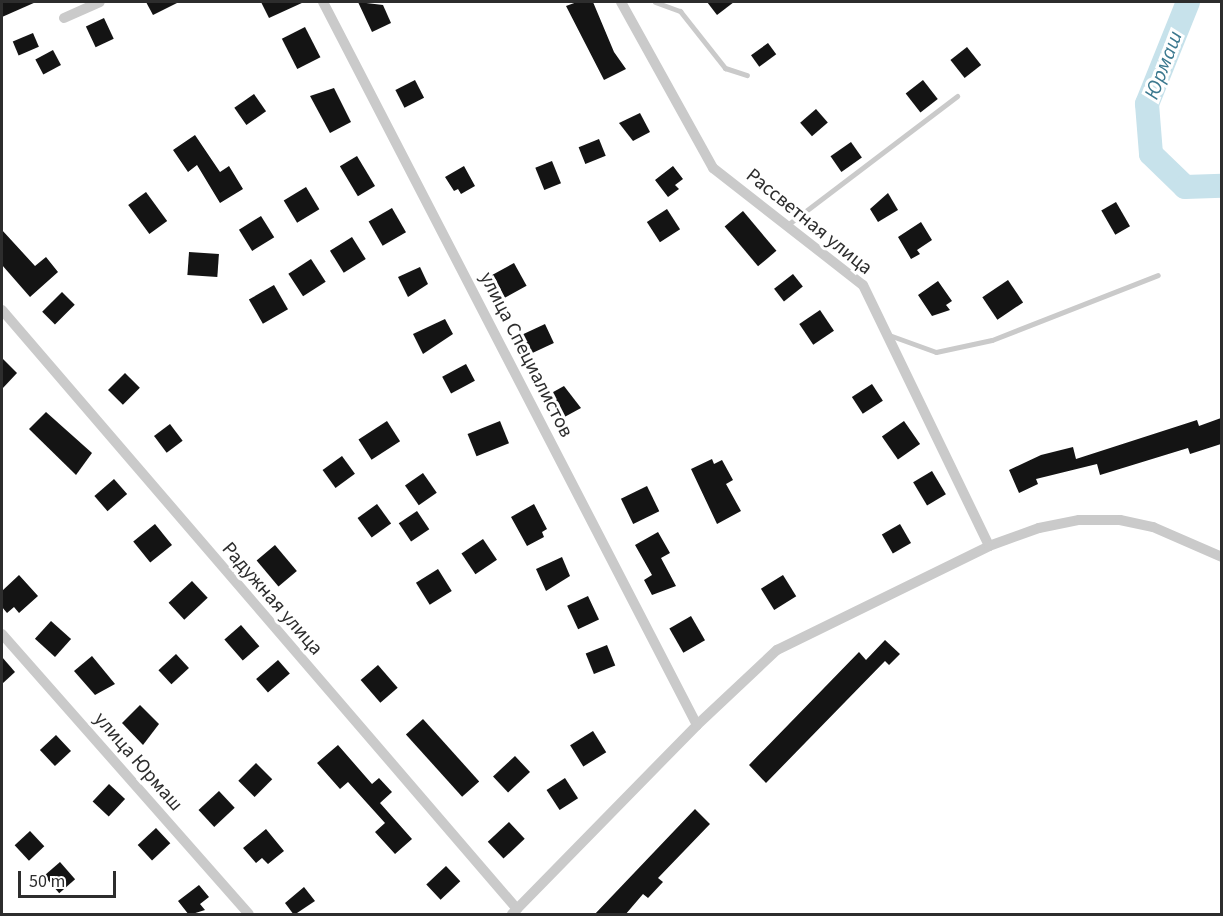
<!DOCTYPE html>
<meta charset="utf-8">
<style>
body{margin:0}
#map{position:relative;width:1223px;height:916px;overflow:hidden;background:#fff;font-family:"Source Sans 3",sans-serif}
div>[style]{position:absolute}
.river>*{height:24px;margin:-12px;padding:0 12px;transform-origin:12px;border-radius:12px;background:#c7e2eb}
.building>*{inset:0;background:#141414;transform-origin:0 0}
.service>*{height:5px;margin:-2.5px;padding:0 2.5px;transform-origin:2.5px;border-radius:2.5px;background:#cacaca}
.minor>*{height:10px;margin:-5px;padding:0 5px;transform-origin:5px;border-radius:5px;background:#cacaca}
span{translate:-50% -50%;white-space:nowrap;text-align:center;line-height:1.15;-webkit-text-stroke:6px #fff;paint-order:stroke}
.street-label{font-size:20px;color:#2d2d2d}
.water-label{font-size:21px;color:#3c798f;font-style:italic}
.frame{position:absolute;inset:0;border:3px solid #2d2d2d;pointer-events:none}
.scale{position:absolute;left:18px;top:871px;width:98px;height:27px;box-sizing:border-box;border:3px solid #2d2d2d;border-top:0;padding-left:8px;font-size:18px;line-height:21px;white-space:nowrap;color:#2d2d2d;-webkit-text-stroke:4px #fff;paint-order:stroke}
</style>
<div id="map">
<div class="river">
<div style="left:1188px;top:2px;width:110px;rotate:111.9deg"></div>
<div style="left:1147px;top:104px;width:50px;rotate:85.4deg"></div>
<div style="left:1151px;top:154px;width:47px;rotate:44.1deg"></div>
<div style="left:1185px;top:187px;width:37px;rotate:-2deg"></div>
</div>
<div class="building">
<div style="clip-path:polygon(2px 2px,36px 2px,2px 17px)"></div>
<div style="clip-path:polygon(146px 2px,179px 2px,153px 15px)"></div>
<div style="clip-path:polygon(261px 2px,304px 2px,269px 18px)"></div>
<div style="clip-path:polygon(358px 2px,383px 5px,391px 23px,372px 32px)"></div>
<div style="clip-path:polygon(577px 2px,593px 2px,614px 52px,626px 69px,604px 80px,566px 6px)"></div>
<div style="clip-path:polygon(707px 2px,734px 2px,717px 15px)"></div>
<div style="left:104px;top:18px;width:23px;height:20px;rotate:65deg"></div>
<div style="left:305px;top:27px;width:34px;height:26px;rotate:63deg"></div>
<div style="left:33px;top:33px;width:15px;height:22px;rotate:67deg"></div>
<div style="left:768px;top:43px;width:14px;height:21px;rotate:54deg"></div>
<div style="left:967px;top:47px;width:23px;height:21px;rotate:52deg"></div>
<div style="left:53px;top:50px;width:17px;height:20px;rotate:62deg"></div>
<div style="left:415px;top:80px;width:20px;height:22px;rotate:63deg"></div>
<div style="left:923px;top:80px;width:24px;height:22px;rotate:52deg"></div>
<div style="clip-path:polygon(334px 88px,351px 122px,330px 133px,310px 96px)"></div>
<div style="left:254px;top:94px;width:21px;height:24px;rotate:55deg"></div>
<div style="left:816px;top:109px;width:18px;height:21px;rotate:49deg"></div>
<div style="clip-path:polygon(640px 113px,650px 132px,633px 141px,619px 123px)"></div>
<div style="clip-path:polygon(195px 135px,220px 172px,229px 166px,243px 189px,220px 203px,197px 165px,188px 172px,173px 150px)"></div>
<div style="left:599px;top:139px;width:18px;height:22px;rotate:68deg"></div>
<div style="left:851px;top:142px;width:19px;height:25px;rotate:55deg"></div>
<div style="left:357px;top:156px;width:35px;height:20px;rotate:59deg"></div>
<div style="left:552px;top:161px;width:24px;height:18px;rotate:68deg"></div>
<div style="clip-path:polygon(464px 166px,475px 186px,461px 194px,458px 189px,454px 191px,445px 177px)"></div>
<div style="clip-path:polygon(673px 166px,683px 179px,675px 185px,679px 189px,668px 197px,655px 180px)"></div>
<div style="left:306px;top:187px;width:26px;height:26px;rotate:59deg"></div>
<div style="left:146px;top:192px;width:36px;height:22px;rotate:54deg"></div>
<div style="clip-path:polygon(888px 193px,898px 210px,878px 222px,870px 209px)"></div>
<div style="left:1116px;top:202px;width:28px;height:17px;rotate:60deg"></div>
<div style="left:392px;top:208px;width:28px;height:27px;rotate:60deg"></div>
<div style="left:667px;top:209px;width:24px;height:24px;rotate:57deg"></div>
<div style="left:743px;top:211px;width:52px;height:24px;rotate:50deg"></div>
<div style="left:261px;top:216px;width:25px;height:26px;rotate:58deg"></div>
<div style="clip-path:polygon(921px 222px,932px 240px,917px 250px,920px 254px,911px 259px,898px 237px)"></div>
<div style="clip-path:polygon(2px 230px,35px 266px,46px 257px,58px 272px,30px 297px,2px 265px)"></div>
<div style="left:352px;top:237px;width:26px;height:26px;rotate:58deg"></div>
<div style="left:189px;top:252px;width:30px;height:23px;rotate:4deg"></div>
<div style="left:311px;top:259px;width:27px;height:27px;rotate:57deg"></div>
<div style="left:514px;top:263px;width:26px;height:25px;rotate:61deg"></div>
<div style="clip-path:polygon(420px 267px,428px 284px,408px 297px,398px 277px)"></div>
<div style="left:793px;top:274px;width:16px;height:24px;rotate:52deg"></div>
<div style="left:1008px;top:280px;width:27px;height:31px;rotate:56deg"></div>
<div style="clip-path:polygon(938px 281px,952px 301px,946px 305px,950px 310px,932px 316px,918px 295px)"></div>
<div style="left:274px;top:285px;width:28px;height:29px;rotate:60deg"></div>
<div style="left:62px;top:292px;width:18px;height:28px;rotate:45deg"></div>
<div style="left:820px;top:310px;width:25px;height:25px;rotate:56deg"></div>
<div style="clip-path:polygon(445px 319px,453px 334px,423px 354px,413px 334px)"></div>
<div style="left:545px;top:324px;width:21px;height:32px;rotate:65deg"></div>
<div style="clip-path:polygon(2px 358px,17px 373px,2px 389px)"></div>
<div style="left:466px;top:364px;width:19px;height:27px;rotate:62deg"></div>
<div style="left:125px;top:373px;width:21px;height:24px;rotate:45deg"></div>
<div style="left:872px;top:384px;width:20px;height:24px;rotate:57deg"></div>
<div style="clip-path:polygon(564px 386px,581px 408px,559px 420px,546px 396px)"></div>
<div style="clip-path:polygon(46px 412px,92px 453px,76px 475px,29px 429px)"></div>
<div style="clip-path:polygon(1221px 418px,1221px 444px,1190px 454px,1188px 448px,1100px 475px,1097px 464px,1036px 479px,1038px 484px,1019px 493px,1009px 470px,1041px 455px,1073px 447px,1076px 459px,1197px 420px,1199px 426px)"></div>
<div style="left:387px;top:421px;width:24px;height:34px;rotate:57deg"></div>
<div style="left:500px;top:421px;width:24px;height:35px;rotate:68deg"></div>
<div style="left:904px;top:421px;width:28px;height:27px;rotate:55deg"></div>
<div style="left:170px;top:424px;width:21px;height:20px;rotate:53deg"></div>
<div style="left:342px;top:456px;width:22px;height:24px;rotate:54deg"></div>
<div style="clip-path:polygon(712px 459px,714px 464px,722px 460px,733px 480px,726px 484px,741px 511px,717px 524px,691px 469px)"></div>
<div style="left:932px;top:471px;width:27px;height:22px;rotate:59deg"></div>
<div style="left:423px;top:473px;width:24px;height:22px;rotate:55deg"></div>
<div style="left:114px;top:479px;width:20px;height:26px;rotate:49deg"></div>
<div style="left:647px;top:486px;width:28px;height:29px;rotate:64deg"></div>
<div style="left:377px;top:504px;width:24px;height:24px;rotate:54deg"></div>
<div style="clip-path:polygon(534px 504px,547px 529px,542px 532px,544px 537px,527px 546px,511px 517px)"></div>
<div style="left:417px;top:511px;width:22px;height:22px;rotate:56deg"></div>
<div style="left:155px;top:524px;width:27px;height:28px;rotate:51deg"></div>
<div style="left:900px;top:524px;width:22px;height:21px;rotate:60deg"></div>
<div style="clip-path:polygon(658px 532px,670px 553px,661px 558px,676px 586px,652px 595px,644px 580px,652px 575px,635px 545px)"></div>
<div style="left:483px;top:539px;width:25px;height:26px;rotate:56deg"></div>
<div style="left:275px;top:545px;width:34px;height:24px;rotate:50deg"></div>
<div style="clip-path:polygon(562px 557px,570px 576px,546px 591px,536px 569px)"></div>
<div style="left:438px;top:569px;width:26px;height:26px;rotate:58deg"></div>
<div style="clip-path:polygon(19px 575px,38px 596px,19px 613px,14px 607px,7px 613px,2px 607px,2px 591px)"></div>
<div style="left:783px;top:575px;width:25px;height:26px;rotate:58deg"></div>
<div style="left:192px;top:581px;width:23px;height:32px;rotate:47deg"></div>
<div style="left:588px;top:596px;width:26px;height:23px;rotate:65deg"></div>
<div style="left:691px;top:616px;width:28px;height:25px;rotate:60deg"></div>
<div style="left:51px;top:621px;width:27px;height:24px;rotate:42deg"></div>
<div style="left:241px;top:625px;width:28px;height:22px;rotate:49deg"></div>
<div style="clip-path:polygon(885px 640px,900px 654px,889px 665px,885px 661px,766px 783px,749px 765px,859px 652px,866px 660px)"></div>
<div style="left:607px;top:645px;width:22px;height:23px;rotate:68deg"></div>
<div style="left:176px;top:654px;width:19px;height:24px;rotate:47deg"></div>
<div style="clip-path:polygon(92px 656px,115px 684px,95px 695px,74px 671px)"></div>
<div style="clip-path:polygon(2px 657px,15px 672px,2px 684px)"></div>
<div style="left:278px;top:660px;width:18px;height:29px;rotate:49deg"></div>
<div style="left:378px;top:665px;width:30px;height:23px;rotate:49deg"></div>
<div style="clip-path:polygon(140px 705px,159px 724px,143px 745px,122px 723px)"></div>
<div style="left:423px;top:719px;width:84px;height:23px;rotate:48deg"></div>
<div style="left:593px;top:731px;width:25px;height:27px;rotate:58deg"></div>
<div style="left:56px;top:735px;width:22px;height:22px;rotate:47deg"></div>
<div style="clip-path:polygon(338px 745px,372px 784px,379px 778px,392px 792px,380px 803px,412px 839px,395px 854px,375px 832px,385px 823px,348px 782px,340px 789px,317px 763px)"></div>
<div style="left:515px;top:756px;width:22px;height:30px;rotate:47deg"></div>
<div style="left:256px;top:763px;width:23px;height:25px;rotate:45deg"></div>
<div style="left:565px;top:778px;width:24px;height:22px;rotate:57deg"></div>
<div style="left:109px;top:784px;width:22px;height:24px;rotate:43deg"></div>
<div style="left:219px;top:791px;width:23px;height:28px;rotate:47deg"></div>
<div style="clip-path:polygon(695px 809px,710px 824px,658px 878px,663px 882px,648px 898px,643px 894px,625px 915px,594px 915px)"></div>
<div style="left:509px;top:822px;width:23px;height:29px;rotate:47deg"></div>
<div style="left:156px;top:828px;width:21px;height:25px;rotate:47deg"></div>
<div style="clip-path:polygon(266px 829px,284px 851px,268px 864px,262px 858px,256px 863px,243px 848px)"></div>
<div style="left:30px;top:831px;width:21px;height:21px;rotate:47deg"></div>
<div style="left:60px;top:862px;width:23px;height:21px;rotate:49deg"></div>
<div style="left:446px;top:866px;width:21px;height:27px;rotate:47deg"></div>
<div style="clip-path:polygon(199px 885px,209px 897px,200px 904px,205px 910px,189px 915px,178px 901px)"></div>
<div style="clip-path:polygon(304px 887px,315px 901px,294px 915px,285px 903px)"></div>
</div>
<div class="service">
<div style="left:655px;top:2px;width:27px;rotate:20deg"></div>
<div style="left:680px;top:11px;width:73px;rotate:51.7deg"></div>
<div style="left:725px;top:68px;width:23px;rotate:18deg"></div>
<div style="left:786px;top:226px;width:215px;rotate:-37.2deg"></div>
<div style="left:889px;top:335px;width:50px;rotate:19.9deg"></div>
<div style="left:936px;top:352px;width:57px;rotate:-12.1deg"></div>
<div style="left:992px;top:340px;width:178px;rotate:-21.4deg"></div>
</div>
<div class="minor">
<div style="left:323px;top:2px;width:814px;rotate:62.65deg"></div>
<div style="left:621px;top:2px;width:190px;rotate:61deg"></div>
<div style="left:713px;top:168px;width:190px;rotate:38deg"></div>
<div style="left:863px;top:285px;width:290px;rotate:64.2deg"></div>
<div style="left:64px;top:18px;width:39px;rotate:-24deg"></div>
<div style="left:2px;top:310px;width:790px;rotate:49.31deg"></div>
<div style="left:2px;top:634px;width:373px;rotate:48.6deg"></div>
<div style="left:512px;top:914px;width:264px;rotate:-45.6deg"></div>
<div style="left:697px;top:725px;width:110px;rotate:-43.2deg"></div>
<div style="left:777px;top:650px;width:236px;rotate:-26.1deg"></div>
<div style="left:989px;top:546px;width:53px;rotate:-19.8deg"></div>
<div style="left:1039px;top:528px;width:41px;rotate:-11.3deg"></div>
<div style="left:1079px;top:520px;width:41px"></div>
<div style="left:1120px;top:520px;width:34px;rotate:12deg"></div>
<div style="left:1153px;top:527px;width:75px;rotate:23.5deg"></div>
</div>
<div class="street-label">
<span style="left:809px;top:222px;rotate:39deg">Рассветная улица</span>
<span style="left:526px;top:355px;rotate:63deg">улица Специалистов</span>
<span style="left:272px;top:599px;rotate:49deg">Радужная улица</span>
<span style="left:138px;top:762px;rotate:49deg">улица Юрмаш</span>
</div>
<div class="water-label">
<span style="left:1163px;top:65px;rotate:-69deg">Юрмаш</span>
</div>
<div class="frame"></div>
<div class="scale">50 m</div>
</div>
